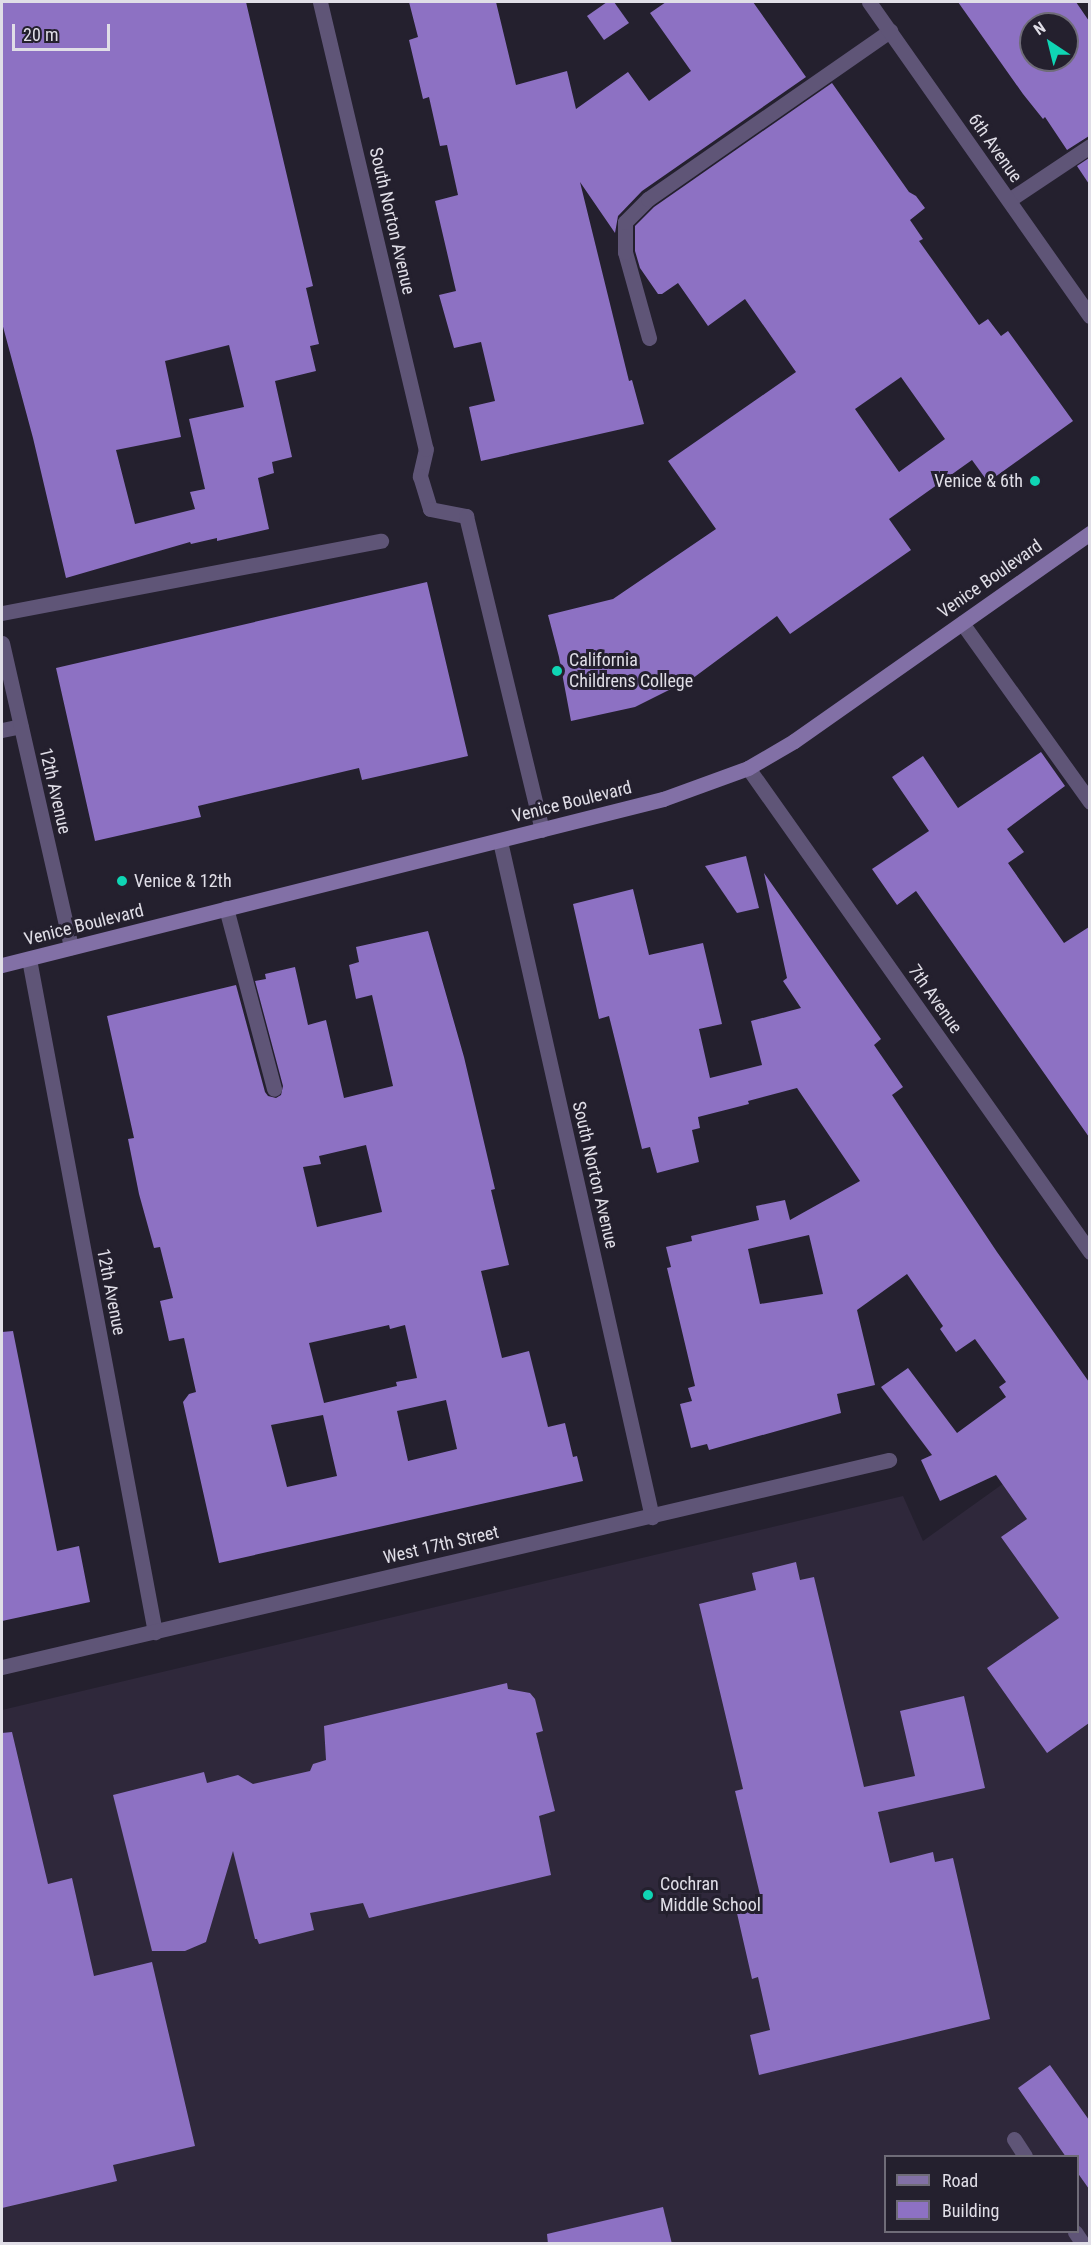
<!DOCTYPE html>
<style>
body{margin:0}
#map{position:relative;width:1091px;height:2245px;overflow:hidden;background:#24202e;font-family:"Roboto Condensed",sans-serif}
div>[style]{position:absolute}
.built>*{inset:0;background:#2f283b}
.building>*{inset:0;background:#8d71c3}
.service>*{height:15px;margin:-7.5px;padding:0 7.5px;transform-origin:7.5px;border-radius:7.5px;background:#5f5577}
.minor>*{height:15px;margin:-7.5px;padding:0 7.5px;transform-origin:7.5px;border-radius:7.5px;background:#5f5577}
.secondary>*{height:15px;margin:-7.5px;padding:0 7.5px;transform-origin:7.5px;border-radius:7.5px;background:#8270a6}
.dots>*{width:16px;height:16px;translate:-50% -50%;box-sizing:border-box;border:3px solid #24202e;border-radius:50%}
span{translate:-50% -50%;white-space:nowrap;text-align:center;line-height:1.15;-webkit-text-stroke:6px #24202e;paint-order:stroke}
.street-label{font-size:18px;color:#e0dee7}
.poi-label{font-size:18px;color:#e0dee7}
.right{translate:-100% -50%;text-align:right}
.left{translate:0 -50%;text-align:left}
.frame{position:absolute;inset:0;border:3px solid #e0dee7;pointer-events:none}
.legend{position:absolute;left:884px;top:2155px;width:195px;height:78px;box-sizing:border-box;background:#24202e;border:2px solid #6f6c78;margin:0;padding:8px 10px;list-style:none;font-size:18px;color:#e0dee7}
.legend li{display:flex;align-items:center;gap:12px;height:30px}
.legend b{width:30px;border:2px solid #6f6c78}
.north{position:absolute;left:1019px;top:12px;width:60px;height:60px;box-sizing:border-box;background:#24202e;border:2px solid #6f6c78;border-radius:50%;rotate:325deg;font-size:16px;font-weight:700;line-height:24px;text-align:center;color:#e0dee7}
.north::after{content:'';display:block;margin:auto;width:21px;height:27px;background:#0fd5b4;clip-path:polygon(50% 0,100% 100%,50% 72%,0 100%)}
.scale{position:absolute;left:12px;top:24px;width:98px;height:27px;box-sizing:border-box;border:3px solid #e0dee7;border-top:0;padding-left:8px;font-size:18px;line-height:21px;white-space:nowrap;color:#e0dee7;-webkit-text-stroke:4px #24202e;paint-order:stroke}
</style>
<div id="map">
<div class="built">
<div style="clip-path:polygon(evenodd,1089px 1422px,1089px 2243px,2px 2243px,2px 1710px,903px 1496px,923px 1541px,1089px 1422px,886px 2156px,1078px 2156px,1078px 2232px,886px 2232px,886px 2156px)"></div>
</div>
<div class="building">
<div style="clip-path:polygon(evenodd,2px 2px,246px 2px,313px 286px,306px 288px,319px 344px,310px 346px,316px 371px,275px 381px,292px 457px,272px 462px,274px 473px,258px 478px,269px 529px,217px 541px,217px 538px,191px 544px,190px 542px,66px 578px,33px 438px,2px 323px,2px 2px,229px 345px,244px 407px,189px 419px,205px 489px,190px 492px,195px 509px,135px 524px,116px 450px,181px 437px,165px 361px,229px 345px)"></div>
<div style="clip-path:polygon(409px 2px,496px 2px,516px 85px,567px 71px,576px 109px,628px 72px,649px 101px,691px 71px,650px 13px,666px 2px,753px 2px,806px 77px,642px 191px,618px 216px,615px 233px,580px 182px,629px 381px,632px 380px,644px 424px,481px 461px,469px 407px,495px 401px,481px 342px,454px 348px,439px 295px,456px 291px,435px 201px,458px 195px,447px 145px,440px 146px,429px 97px,423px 99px,409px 40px,418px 37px)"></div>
<div style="clip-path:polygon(607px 2px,614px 2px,629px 23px,604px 40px,587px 16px)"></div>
<div style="clip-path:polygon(evenodd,958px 2px,1076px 2px,1089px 21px,1089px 136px,1067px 150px,1045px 117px,1043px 119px,1023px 94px,958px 2px,1031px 24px,1067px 24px,1067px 60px,1031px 60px,1031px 24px)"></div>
<div style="clip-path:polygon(evenodd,832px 83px,909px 192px,916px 196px,925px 208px,910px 220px,923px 239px,919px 241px,979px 325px,988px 319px,1001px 336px,1008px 331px,1073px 421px,988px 482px,972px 460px,889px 519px,911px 550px,790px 634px,777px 616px,677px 690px,675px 687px,635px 707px,571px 721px,559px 657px,548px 615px,613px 599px,716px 529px,668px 461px,796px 372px,745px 299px,708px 326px,678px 283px,662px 294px,658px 294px,640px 268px,635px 251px,635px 226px,654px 207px,832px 83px,901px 377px,945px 439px,899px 472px,855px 409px,901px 377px)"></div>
<div style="clip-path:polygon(1089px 158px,1089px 184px,1077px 166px)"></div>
<div style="clip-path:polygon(427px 582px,468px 756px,362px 780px,359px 768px,198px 806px,201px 817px,95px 841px,56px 668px)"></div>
<div style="clip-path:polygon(1041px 752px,1065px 786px,1007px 829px,1024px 852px,1008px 863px,1064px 943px,1089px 927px,1089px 1137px,916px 891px,897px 905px,872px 869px,929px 831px,892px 777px,923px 756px,958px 808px)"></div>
<div style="clip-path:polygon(746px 856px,759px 908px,737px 913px,705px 866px)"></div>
<div style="clip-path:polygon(evenodd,764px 873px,881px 1039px,874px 1045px,903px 1087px,892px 1095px,997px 1252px,1089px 1382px,1089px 1723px,1047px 1753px,987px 1668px,1059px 1618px,1001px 1537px,1027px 1519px,996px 1475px,940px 1501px,921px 1460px,932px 1455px,881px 1387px,908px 1368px,957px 1433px,1006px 1397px,999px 1387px,1006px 1382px,975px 1339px,956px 1352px,940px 1329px,943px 1326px,907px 1274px,857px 1310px,875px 1385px,837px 1394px,841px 1413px,709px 1450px,707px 1444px,691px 1448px,680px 1404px,692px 1401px,688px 1388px,695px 1386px,667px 1268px,671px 1267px,666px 1247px,692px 1241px,691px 1236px,759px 1220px,756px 1206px,785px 1200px,790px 1220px,860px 1181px,797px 1088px,748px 1101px,749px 1104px,698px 1117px,700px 1128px,692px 1130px,699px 1162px,657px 1173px,650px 1147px,642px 1149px,609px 1016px,599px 1019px,573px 904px,633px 889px,649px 955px,703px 943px,722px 1024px,699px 1029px,710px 1078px,762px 1065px,751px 1021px,801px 1008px,783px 981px,787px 978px,764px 873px,809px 1235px,823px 1294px,760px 1304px,748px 1249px,809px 1235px)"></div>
<div style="clip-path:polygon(evenodd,428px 931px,464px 1057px,495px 1189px,491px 1190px,509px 1265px,481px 1271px,502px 1358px,529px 1351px,548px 1427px,565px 1423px,573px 1457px,577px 1456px,583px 1481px,219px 1563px,183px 1402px,189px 1394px,196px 1392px,184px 1338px,169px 1341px,160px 1301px,173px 1298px,160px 1247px,154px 1248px,139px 1194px,128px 1139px,134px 1138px,107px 1016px,236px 985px,265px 1092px,268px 1096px,276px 1098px,281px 1095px,283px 1086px,255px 981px,266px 979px,265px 974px,295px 967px,308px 1025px,326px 1020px,344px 1098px,393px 1086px,372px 995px,356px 999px,349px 965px,359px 962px,356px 947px,428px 931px,366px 1145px,382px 1212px,317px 1227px,303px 1167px,321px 1164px,319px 1156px,366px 1145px,428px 931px,389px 1325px,390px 1329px,405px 1325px,417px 1378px,396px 1382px,397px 1386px,324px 1403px,309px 1343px,389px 1325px,428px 931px,446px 1400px,457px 1449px,408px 1461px,397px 1411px,446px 1400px,428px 931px,323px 1415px,337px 1476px,287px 1487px,271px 1425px,323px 1415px)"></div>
<div style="clip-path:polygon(13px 1331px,57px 1551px,79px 1546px,90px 1602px,2px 1621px,2px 1332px)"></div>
<div style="clip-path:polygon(796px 1562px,800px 1580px,814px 1577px,864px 1787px,915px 1776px,900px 1711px,964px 1696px,985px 1788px,878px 1812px,890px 1863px,933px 1852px,935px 1862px,953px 1858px,990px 2019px,759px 2075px,750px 2035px,770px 2030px,758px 1977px,752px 1979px,736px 1909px,762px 1903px,735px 1791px,743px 1789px,699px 1604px,756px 1590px,752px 1573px)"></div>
<div style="clip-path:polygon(507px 1683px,508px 1689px,530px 1693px,535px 1699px,543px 1731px,536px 1733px,555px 1811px,539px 1816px,551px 1875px,369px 1918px,363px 1903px,310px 1913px,314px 1930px,259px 1944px,257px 1939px,255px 1939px,233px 1851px,206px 1942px,185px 1951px,152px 1951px,113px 1795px,204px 1772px,207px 1783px,238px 1775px,253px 1784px,310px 1771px,313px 1764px,326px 1760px,324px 1726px)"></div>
<div style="clip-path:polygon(12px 1732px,48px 1884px,72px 1878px,94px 1976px,152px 1962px,195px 2146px,113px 2165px,117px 2181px,2px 2208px,2px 1733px)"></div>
<div style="clip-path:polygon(1050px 2065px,1089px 2120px,1089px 2189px,1077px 2172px,1077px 2157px,1066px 2157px,1018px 2088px)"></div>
<div style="clip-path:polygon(663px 2207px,672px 2244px,548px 2244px,547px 2234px)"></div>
</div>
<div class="service">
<div style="left:1009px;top:200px;width:97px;rotate:-33.7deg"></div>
<div style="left:649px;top:338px;width:89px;rotate:-105.6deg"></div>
<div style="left:625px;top:252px;width:30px;rotate:-90deg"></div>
<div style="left:625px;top:222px;width:33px;rotate:-45deg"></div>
<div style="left:648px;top:199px;width:295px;rotate:-34.8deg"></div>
<div style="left:426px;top:449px;width:28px;rotate:103deg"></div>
<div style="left:420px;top:476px;width:34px;rotate:73deg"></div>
<div style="left:430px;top:509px;width:37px;rotate:11deg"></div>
<div style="left:466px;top:516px;width:323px;rotate:76.4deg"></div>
<div style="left:2px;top:613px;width:386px;rotate:-10.8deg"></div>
<div style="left:962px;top:623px;width:220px;rotate:54.4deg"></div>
<div style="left:2px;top:730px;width:19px;rotate:-12deg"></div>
<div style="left:226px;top:908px;width:187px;rotate:75.1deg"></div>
<div style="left:1014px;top:2139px;width:20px;rotate:57deg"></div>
<div style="left:1075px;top:2232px;width:14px;rotate:56deg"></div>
</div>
<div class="minor">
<div style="left:320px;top:2px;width:459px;rotate:76.7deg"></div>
<div style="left:869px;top:2px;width:384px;rotate:54.9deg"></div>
<div style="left:2px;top:643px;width:312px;rotate:77.2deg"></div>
<div style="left:748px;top:768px;width:593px;rotate:54.75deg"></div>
<div style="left:500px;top:841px;width:693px;rotate:77.33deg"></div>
<div style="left:29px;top:959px;width:685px;rotate:79.4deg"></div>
<div style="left:2px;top:1667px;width:911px;rotate:-13.14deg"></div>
</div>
<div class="secondary">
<div style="left:2px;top:965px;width:682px;rotate:-14.1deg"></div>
<div style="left:663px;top:799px;width:90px;rotate:-20deg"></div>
<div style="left:748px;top:768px;width:53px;rotate:-30.4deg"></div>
<div style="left:794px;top:741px;width:362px;rotate:-35.1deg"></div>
</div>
<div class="dots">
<div style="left:1035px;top:481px;background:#0fd5b4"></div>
<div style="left:557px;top:671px;background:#0fd5b4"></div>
<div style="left:122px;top:881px;background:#0fd5b4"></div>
<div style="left:648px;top:1895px;background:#0fd5b4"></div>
</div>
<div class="street-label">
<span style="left:995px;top:148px;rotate:55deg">6th Avenue</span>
<span style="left:392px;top:221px;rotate:77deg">South Norton Avenue</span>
<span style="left:990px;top:579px;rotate:-35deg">Venice Boulevard</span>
<span style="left:55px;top:791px;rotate:77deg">12th Avenue</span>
<span style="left:572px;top:802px;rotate:-14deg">Venice Boulevard</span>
<span style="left:84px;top:925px;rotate:-14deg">Venice Boulevard</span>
<span style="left:935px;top:999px;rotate:55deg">7th Avenue</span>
<span style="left:595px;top:1175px;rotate:77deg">South Norton Avenue</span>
<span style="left:111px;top:1292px;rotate:79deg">12th Avenue</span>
<span style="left:441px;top:1545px;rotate:-13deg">West 17th Street</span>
</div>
<div class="poi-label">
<span class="right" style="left:1023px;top:481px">Venice &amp; 6th</span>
<span class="left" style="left:569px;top:671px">California<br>Childrens College</span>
<span class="left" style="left:134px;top:881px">Venice &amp; 12th</span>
<span class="left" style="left:660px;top:1895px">Cochran<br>Middle School</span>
</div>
<div class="frame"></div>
<ul class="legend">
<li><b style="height:8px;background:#8270a6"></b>Road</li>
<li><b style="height:16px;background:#8d71c3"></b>Building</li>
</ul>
<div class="north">N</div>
<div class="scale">20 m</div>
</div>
